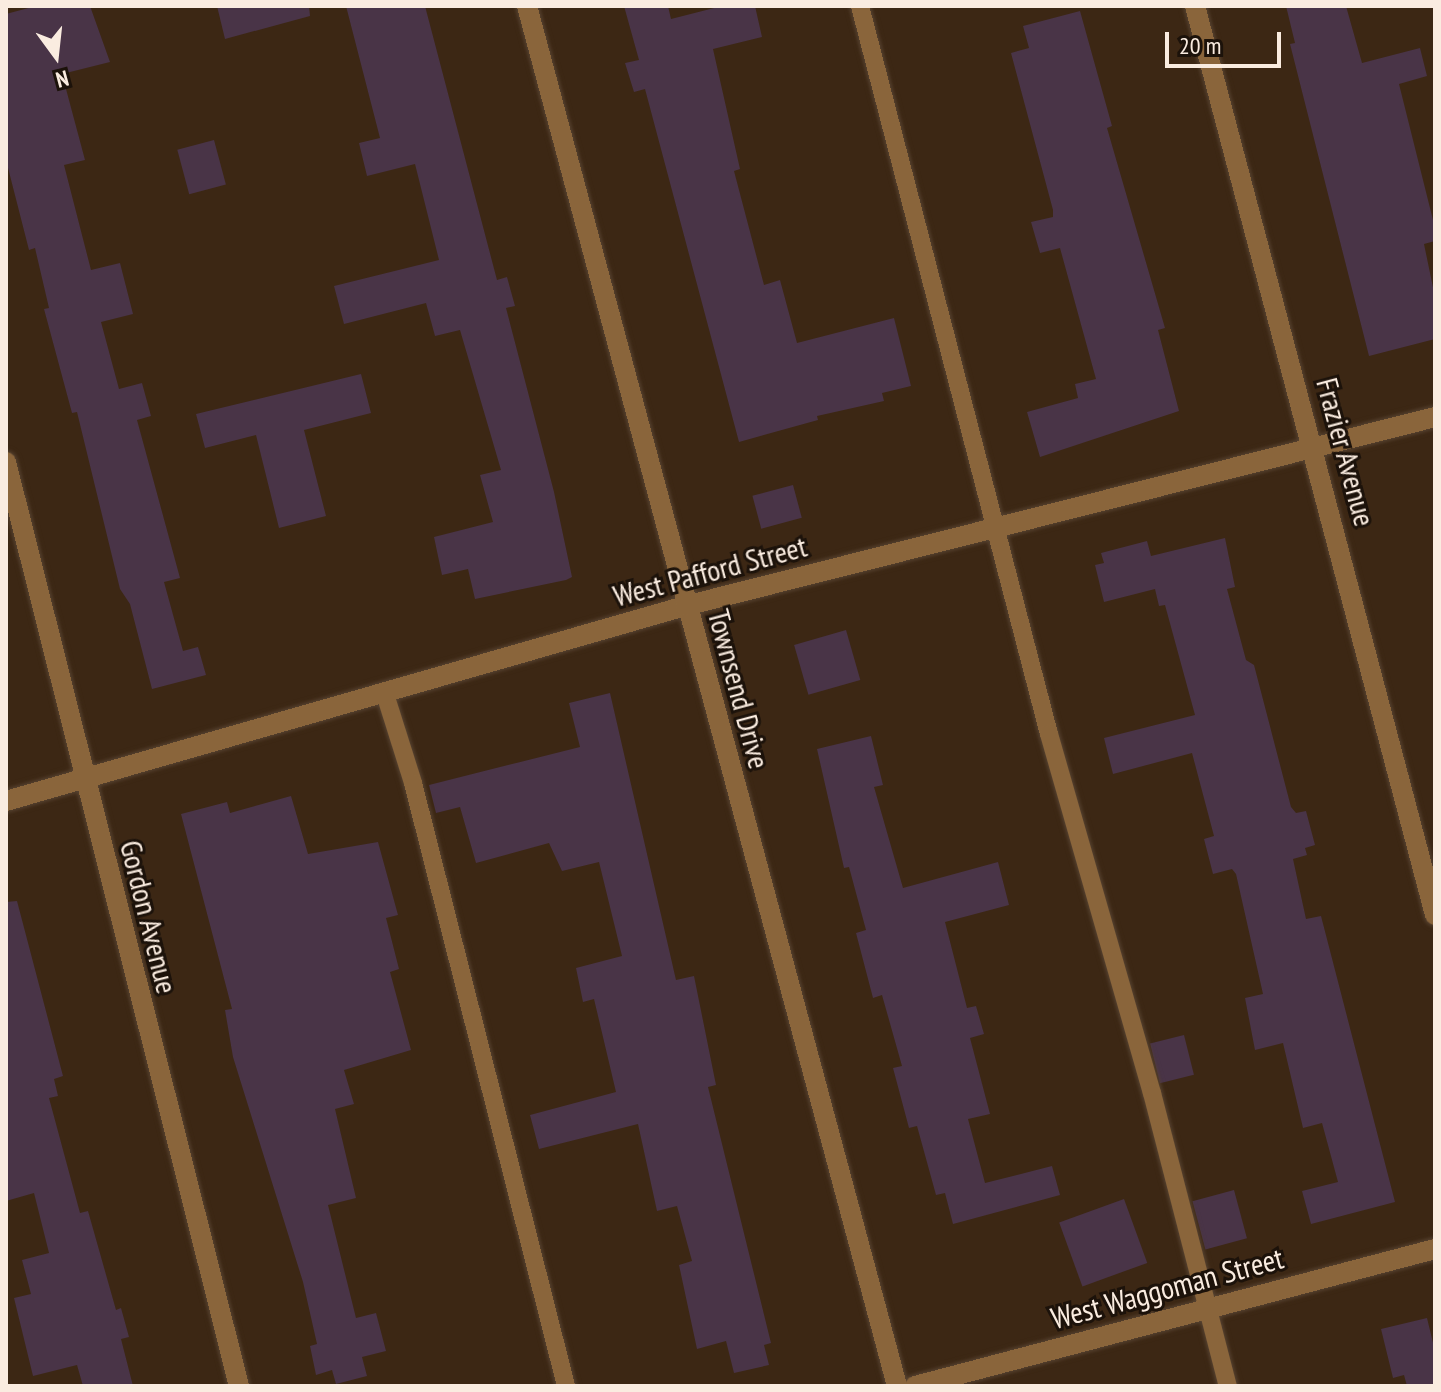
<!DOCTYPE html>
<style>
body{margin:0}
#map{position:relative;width:1441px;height:1392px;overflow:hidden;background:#3c2714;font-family:"PT Sans Narrow",sans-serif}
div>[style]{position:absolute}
.building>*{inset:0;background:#493447;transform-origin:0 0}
.roads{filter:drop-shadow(0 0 2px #574331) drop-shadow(0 0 2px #574331)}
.lane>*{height:18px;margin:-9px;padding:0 9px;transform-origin:9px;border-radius:9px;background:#8a653b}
.street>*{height:20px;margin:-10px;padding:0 10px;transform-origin:10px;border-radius:10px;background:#8a653b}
span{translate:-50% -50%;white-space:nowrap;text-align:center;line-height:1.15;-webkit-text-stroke:6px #1c120a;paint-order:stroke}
.street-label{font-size:30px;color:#faece0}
.frame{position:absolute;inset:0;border:8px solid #faece0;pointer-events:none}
.north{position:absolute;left:16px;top:16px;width:80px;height:80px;-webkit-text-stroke:6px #1c120a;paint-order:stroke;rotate:165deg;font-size:22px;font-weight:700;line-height:32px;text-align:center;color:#faece0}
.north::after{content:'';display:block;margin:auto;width:28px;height:36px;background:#faece0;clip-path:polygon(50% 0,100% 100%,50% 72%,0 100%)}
.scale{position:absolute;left:1165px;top:32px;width:116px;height:36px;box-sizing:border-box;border:4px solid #faece0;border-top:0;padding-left:10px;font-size:24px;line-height:28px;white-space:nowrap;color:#faece0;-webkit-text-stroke:6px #1c120a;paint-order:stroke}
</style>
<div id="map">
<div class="building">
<div style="clip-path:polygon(36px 6px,90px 6px,110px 62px,62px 74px,85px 160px,64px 165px,91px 270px,120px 263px,133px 314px,101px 322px,119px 389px,142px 383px,151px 416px,137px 420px,180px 578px,164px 582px,183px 651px,198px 647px,206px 675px,152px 689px,130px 604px,120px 589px,77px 412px,72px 413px,44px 309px,49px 308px,35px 248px,29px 250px,6px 160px,6px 14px)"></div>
<div style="clip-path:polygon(217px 6px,309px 6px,310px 16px,225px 39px)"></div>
<div style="clip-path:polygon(346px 6px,425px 6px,497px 280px,507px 277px,515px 306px,506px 308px,554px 492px,572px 577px,566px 580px,475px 599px,468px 569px,442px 575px,434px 537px,493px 522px,480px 475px,501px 470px,460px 330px,435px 336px,426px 303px,344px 324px,334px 286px,439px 260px,415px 164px,367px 176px,359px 143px,380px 138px)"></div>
<div style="clip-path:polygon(624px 6px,668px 6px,671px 19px,722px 6px,755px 6px,762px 37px,713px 49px,740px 169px,734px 171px,764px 285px,780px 280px,797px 343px,894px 318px,911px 386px,882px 393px,884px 401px,817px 416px,818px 420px,739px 442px,645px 89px,634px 92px,625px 63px,639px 60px)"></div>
<div style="clip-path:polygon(1286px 6px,1346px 6px,1362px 63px,1420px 48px,1427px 76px,1399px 84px,1435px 228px,1435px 241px,1424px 244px,1435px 297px,1435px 339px,1369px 356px,1290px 44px,1295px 43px)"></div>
<div style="clip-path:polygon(1080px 11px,1112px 126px,1107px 128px,1165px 328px,1158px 330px,1179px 411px,1040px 457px,1027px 412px,1078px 398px,1075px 384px,1096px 379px,1060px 248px,1040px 253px,1031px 222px,1053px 217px,1053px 210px,1011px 53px,1029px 48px,1023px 26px)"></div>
<div style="left:214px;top:140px;width:46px;height:38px;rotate:75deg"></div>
<div style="clip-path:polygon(361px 374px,371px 413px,304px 430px,326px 516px,279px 528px,256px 435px,205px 448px,196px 414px)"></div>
<div style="left:793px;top:485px;width:34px;height:42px;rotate:75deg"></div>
<div style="clip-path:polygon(1225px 538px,1235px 587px,1227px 589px,1246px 660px,1254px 665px,1291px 807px,1296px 813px,1306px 811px,1315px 845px,1305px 848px,1307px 855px,1293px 859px,1306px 919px,1321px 916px,1395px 1202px,1311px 1224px,1302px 1191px,1338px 1182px,1322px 1123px,1303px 1128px,1283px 1043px,1255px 1050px,1245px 998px,1263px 994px,1236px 874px,1232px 869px,1213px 874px,1204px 839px,1214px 836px,1192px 753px,1113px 774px,1104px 738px,1195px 715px,1165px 605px,1159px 606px,1155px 589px,1104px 602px,1095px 565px,1104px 563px,1101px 553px,1147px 541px,1151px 556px)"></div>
<div style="left:846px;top:630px;width:52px;height:54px;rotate:74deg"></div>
<div style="clip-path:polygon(610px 693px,676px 980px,694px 976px,716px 1085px,708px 1087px,771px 1343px,764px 1345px,769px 1365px,734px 1373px,726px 1341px,697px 1349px,679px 1265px,692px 1261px,677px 1206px,657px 1211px,638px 1124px,539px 1149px,530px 1115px,616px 1092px,594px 999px,583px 1002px,576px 968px,622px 956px,599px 862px,562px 871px,549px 843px,476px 863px,460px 807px,436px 813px,429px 785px,580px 747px,569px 703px)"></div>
<div style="clip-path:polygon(871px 736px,883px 785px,874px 787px,903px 888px,998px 862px,1009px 905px,945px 922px,967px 1008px,976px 1006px,984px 1034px,970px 1038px,990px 1114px,968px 1119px,985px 1183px,1052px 1166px,1060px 1195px,953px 1224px,945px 1193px,936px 1195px,917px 1126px,909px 1128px,893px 1068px,902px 1066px,882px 995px,873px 998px,856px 933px,866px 930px,849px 867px,844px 868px,817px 749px)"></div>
<div style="clip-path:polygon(291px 796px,308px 854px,378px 842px,398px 915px,386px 918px,399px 969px,390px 972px,411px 1050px,344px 1070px,354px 1104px,335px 1109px,356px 1198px,328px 1205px,356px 1318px,376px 1313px,386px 1351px,362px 1357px,367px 1376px,336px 1384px,332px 1370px,316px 1375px,310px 1346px,317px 1344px,303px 1282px,233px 1057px,225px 1010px,232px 1009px,181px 814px,227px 802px,230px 813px)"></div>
<div style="clip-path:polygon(17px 901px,63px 1076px,54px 1079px,58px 1096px,49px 1098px,80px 1213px,88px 1211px,116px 1310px,121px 1308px,129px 1337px,121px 1339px,133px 1386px,83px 1386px,77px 1365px,33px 1376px,14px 1298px,31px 1294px,22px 1260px,49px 1253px,34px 1193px,6px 1201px,6px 902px)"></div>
<div style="left:1184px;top:1035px;width:41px;height:35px;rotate:76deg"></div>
<div style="left:1234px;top:1190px;width:50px;height:43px;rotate:75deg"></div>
<div style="left:1124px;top:1199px;width:68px;height:69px;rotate:70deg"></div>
<div style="clip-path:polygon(1427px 1318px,1435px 1351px,1435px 1386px,1407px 1386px,1404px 1375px,1393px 1378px,1381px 1329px)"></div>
</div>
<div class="roads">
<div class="lane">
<div style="left:860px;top:6px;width:752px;rotate:75.45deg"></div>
<div style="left:1049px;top:734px;width:373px;rotate:74deg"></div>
<div style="left:1152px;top:1093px;width:303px;rotate:75.5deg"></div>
<div style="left:385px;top:694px;width:93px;rotate:72.5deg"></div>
<div style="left:413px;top:783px;width:622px;rotate:75.76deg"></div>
</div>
<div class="street">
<div style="left:527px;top:6px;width:1429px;rotate:74.99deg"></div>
<div style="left:1195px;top:6px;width:940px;rotate:75.21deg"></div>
<div style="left:6px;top:462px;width:953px;rotate:75.85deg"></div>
<div style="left:6px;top:801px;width:706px;rotate:-16.02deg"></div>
<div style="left:685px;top:606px;width:773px;rotate:-14.14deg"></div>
<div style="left:915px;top:1386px;width:538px;rotate:-14.76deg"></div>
</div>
</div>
<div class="street-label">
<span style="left:1346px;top:452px;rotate:75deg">Frazier Avenue</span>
<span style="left:710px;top:571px;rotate:-15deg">West Pafford Street</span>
<span style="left:739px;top:689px;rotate:75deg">Townsend Drive</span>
<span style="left:149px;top:917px;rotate:76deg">Gordon Avenue</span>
<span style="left:1167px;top:1288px;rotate:-15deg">West Waggoman Street</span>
</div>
<div class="frame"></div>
<div class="north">N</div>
<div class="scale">20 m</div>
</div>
